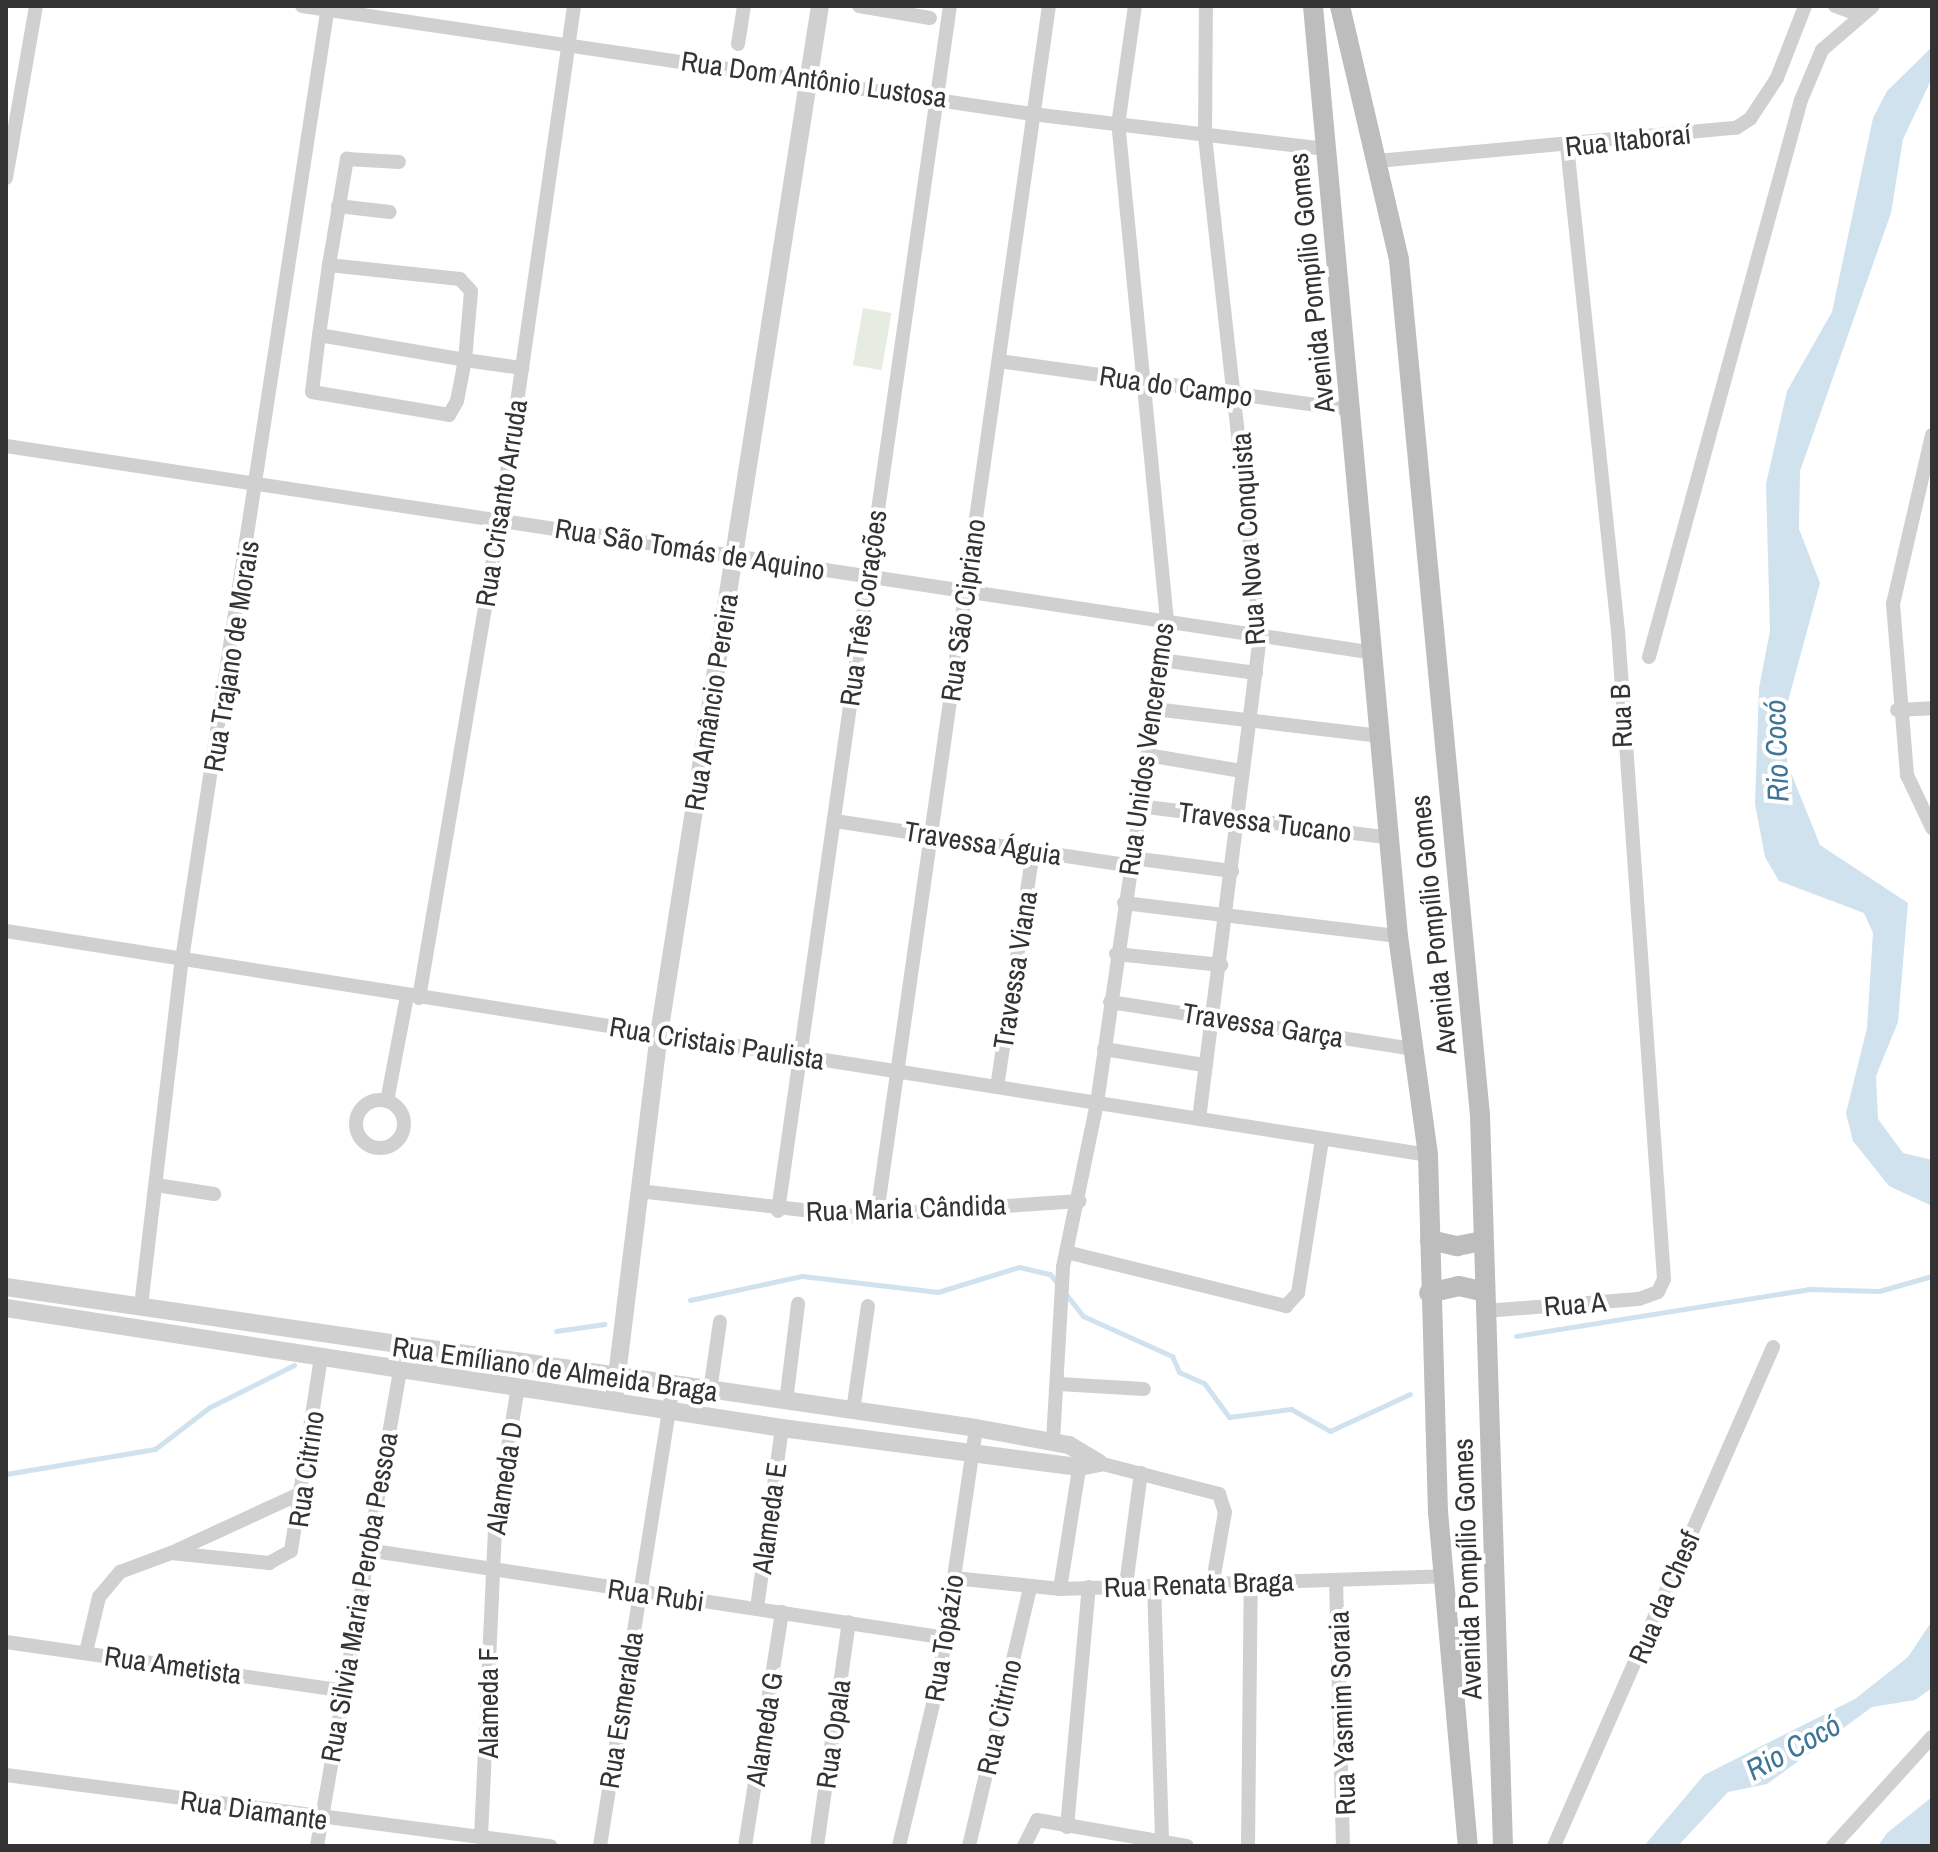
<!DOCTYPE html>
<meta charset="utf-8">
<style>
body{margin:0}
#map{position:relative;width:1938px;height:1852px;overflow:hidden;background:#fff;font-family:"Archivo Narrow",sans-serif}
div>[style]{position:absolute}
.green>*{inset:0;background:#e6ecdf;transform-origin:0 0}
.water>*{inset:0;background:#cfe2ee}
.stream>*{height:5px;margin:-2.5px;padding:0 2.5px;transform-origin:2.5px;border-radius:2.5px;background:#cfe2ee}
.minor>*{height:14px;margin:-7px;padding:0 7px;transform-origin:7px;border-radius:7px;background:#d0d0d0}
.minor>.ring{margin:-7px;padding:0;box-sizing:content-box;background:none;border:14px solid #d0d0d0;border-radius:50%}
.tertiary>*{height:18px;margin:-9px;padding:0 9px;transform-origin:9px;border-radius:9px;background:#d0d0d0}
.secondary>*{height:20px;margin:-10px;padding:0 10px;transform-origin:10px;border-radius:10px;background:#bdbdbd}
span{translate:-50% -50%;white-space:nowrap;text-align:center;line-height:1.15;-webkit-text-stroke:8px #fff;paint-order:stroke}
.street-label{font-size:28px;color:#333}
.water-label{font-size:30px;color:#3f7597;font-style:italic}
.frame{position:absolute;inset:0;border:8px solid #333;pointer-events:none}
</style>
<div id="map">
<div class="green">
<div style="left:863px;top:308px;width:29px;height:58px;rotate:10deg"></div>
</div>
<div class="water">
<div style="clip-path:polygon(1932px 47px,1932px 78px,1903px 139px,1891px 213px,1800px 471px,1799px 529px,1820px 583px,1787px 705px,1787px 763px,1820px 845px,1908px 903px,1898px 1022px,1876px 1076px,1878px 1119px,1903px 1153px,1932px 1160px,1932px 1206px,1889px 1186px,1853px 1141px,1846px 1113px,1867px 1028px,1873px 933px,1864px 913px,1779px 881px,1765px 857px,1755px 804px,1759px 688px,1770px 631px,1766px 484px,1787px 391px,1832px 312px,1873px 118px,1887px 91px)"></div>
<div style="clip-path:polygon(1932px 1621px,1932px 1688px,1915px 1700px,1872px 1707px,1767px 1784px,1728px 1792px,1678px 1846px,1644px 1846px,1704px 1775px,1855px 1699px,1908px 1657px)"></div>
<div style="clip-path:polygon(1932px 1797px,1932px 1846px,1878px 1846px,1887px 1833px)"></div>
</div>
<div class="stream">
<div style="left:690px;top:1300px;width:115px;rotate:-12.1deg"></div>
<div style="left:802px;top:1276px;width:137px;rotate:6.7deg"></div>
<div style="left:938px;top:1292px;width:85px;rotate:-17.2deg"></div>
<div style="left:1019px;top:1267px;width:32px;rotate:13deg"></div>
<div style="left:1050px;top:1274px;width:53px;rotate:51.8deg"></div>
<div style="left:1083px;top:1316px;width:98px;rotate:24.2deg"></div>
<div style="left:1172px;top:1356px;width:17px;rotate:66deg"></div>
<div style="left:1179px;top:1372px;width:27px;rotate:24deg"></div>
<div style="left:1204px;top:1383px;width:42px;rotate:53.7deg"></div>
<div style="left:1229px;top:1417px;width:63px;rotate:-7.4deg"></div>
<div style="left:1291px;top:1409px;width:45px;rotate:29.4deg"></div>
<div style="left:1330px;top:1431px;width:88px;rotate:-24.8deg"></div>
<div style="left:556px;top:1331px;width:49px;rotate:-8.3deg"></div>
<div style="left:1516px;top:1336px;width:296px;rotate:-9.1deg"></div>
<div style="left:1808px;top:1289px;width:71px;rotate:1.6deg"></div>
<div style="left:1879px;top:1291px;width:55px;rotate:-15.8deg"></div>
<div style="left:6px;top:1474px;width:151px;rotate:-9.5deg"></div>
<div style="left:155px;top:1449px;width:69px;rotate:-37.4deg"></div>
<div style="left:210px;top:1407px;width:94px;rotate:-26.6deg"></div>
</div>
<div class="minor">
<div style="left:302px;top:6px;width:738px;rotate:8.42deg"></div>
<div style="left:1032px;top:114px;width:296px;rotate:6.8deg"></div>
<div style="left:859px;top:6px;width:72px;rotate:9.6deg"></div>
<div style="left:1835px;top:6px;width:27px;rotate:20deg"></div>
<div style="left:738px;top:44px;width:38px;rotate:-81deg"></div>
<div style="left:1377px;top:161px;width:361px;rotate:-5.3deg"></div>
<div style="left:1736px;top:128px;width:17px;rotate:-33deg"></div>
<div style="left:1750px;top:119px;width:49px;rotate:-56.6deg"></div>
<div style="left:1777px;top:78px;width:77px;rotate:-68.7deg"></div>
<div style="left:6px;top:178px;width:175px;rotate:-80.1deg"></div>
<div style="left:338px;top:206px;width:52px;rotate:6.6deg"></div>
<div style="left:329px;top:265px;width:108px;rotate:-80.4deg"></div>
<div style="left:347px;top:159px;width:52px;rotate:3.3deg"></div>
<div style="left:319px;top:335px;width:57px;rotate:97deg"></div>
<div style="left:312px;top:392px;width:139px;rotate:9.5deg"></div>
<div style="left:449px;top:415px;width:16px;rotate:-60deg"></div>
<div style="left:457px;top:401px;width:42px;rotate:-79deg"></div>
<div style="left:465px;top:360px;width:69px;rotate:-85deg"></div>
<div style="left:471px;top:291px;width:16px;rotate:-133deg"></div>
<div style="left:460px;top:279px;width:132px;rotate:-173.9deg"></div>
<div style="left:329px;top:265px;width:71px;rotate:98.1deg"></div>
<div style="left:319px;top:335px;width:148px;rotate:9.7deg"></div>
<div style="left:465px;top:360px;width:58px;rotate:8deg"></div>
<div style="left:999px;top:361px;width:356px;rotate:7.9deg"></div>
<div style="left:1932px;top:435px;width:173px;rotate:103deg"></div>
<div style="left:1893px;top:604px;width:172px;rotate:85.3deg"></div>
<div style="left:1907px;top:775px;width:59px;rotate:64.7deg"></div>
<div style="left:6px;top:446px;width:1384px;rotate:8.6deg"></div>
<div style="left:1649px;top:657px;width:577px;rotate:-74.74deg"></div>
<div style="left:1801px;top:100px;width:54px;rotate:-67.2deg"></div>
<div style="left:1822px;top:50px;width:67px;rotate:-40.8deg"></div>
<div style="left:1161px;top:660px;width:96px;rotate:7.8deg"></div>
<div style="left:1154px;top:709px;width:228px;rotate:6.8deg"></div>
<div style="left:1897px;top:710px;width:35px;rotate:-3deg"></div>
<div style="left:1147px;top:755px;width:96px;rotate:9.6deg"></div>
<div style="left:1139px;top:806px;width:254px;rotate:7.2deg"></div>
<div style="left:835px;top:821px;width:299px;rotate:8.6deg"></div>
<div style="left:1132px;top:858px;width:101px;rotate:7.4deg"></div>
<div style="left:1124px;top:903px;width:276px;rotate:6.9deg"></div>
<div style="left:6px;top:931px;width:1440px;rotate:8.95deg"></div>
<div style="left:1116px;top:954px;width:106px;rotate:6deg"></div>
<div style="left:419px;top:998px;width:484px;rotate:-80.4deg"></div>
<div style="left:500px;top:521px;width:520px;rotate:-81.82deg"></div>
<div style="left:1110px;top:1002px;width:308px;rotate:8.8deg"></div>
<div style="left:1104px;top:1049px;width:101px;rotate:9.1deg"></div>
<div style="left:997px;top:1087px;width:238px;rotate:-81.3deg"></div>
<div class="ring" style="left:356px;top:1100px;width:34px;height:34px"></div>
<div style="left:387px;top:1101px;width:107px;rotate:-79.2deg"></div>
<div style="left:1199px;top:1119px;width:489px;rotate:-82.8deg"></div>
<div style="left:1260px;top:634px;width:500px;rotate:-96.31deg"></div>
<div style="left:1205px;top:137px;width:131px;rotate:-89.6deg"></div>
<div style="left:156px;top:1185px;width:59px;rotate:8.8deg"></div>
<div style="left:639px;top:1191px;width:217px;rotate:6.6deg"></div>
<div style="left:855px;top:1216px;width:225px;rotate:-3.8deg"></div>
<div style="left:778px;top:1211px;width:1217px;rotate:-81.88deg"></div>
<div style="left:877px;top:1214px;width:1220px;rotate:-81.9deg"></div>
<div style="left:1066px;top:1252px;width:227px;rotate:13.8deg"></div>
<div style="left:1286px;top:1306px;width:18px;rotate:-47deg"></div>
<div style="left:1298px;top:1293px;width:156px;rotate:-81.1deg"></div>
<div style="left:141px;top:1306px;width:349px;rotate:-83.3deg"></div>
<div style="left:182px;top:959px;width:964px;rotate:-81.29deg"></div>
<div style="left:1485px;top:1311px;width:154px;rotate:-4.5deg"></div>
<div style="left:1639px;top:1299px;width:20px;rotate:-20deg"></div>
<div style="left:1658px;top:1292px;width:14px;rotate:-65deg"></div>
<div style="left:1664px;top:1279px;width:650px;rotate:-94.06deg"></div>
<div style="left:1618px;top:631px;width:488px;rotate:-96deg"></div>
<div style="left:1059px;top:1384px;width:85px;rotate:3.4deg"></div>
<div style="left:710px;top:1391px;width:70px;rotate:-81.8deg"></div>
<div style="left:786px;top:1402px;width:99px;rotate:-83deg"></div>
<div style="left:853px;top:1411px;width:106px;rotate:-81.9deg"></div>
<div style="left:1053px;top:1441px;width:174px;rotate:-86.7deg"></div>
<div style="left:1063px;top:1267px;width:167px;rotate:-78.3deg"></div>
<div style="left:1097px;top:1103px;width:487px;rotate:-81.7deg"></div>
<div style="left:1167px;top:621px;width:498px;rotate:-95.6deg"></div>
<div style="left:1118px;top:125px;width:120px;rotate:-81.9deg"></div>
<div style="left:1099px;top:1463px;width:124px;rotate:14.5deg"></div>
<div style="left:1219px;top:1494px;width:19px;rotate:72deg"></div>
<div style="left:1225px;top:1512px;width:70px;rotate:99.9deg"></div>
<div style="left:367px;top:1550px;width:587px;rotate:8.63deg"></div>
<div style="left:171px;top:1553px;width:149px;rotate:-24.7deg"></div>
<div style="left:954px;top:1578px;width:107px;rotate:5.9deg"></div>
<div style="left:1060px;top:1589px;width:384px;rotate:-1.9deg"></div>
<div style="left:1336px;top:1580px;width:266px;rotate:88.5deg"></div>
<div style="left:1154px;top:1584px;width:257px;rotate:88.2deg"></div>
<div style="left:1126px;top:1585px;width:113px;rotate:-82.4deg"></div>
<div style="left:1060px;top:1589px;width:134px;rotate:-81deg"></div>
<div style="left:757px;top:1608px;width:182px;rotate:-82.1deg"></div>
<div style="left:6px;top:1642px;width:337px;rotate:8.2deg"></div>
<div style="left:86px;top:1652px;width:57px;rotate:-76.7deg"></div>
<div style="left:99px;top:1597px;width:33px;rotate:-50deg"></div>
<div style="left:120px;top:1572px;width:54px;rotate:-20.4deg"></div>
<div style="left:171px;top:1553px;width:99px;rotate:5.8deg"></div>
<div style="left:269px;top:1563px;width:25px;rotate:-29deg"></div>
<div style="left:291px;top:1551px;width:195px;rotate:-81.2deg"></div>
<div style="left:6px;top:1775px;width:549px;rotate:7.44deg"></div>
<div style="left:1067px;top:1827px;width:241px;rotate:-84.8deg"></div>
<div style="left:481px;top:1837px;width:311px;rotate:-87.4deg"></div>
<div style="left:495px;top:1526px;width:141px;rotate:-80.6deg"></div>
<div style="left:317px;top:1846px;width:506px;rotate:-80.09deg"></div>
<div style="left:600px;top:1846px;width:467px;rotate:-81deg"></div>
<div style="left:745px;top:1846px;width:237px;rotate:-81deg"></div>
<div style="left:817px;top:1846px;width:226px;rotate:-81.9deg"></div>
<div style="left:899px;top:1846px;width:172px;rotate:-76.5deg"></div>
<div style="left:939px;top:1679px;width:254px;rotate:-81.6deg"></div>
<div style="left:969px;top:1846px;width:265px;rotate:-76.7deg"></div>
<div style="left:1024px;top:1846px;width:29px;rotate:-63deg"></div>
<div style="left:1037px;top:1820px;width:152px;rotate:9.8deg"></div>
<div style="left:1248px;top:1846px;width:266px;rotate:-89.4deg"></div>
<div style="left:1554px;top:1846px;width:545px;rotate:-66.3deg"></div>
<div style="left:1833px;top:1846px;width:147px;rotate:-47.8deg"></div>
</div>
<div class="tertiary">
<div style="left:6px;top:1287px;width:980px;rotate:8.27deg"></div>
<div style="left:976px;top:1428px;width:95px;rotate:10.4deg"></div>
<div style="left:1069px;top:1445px;width:35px;rotate:31deg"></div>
<div style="left:6px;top:1308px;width:785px;rotate:8.79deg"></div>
<div style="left:782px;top:1428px;width:300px;rotate:7.5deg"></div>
<div style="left:1079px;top:1467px;width:20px;rotate:-11deg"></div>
<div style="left:614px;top:1400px;width:369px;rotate:-83deg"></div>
<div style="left:659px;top:1034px;width:1041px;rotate:-81.1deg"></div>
</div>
<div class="secondary">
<div style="left:1313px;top:6px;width:934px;rotate:84.78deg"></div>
<div style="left:1398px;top:936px;width:221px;rotate:82.2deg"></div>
<div style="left:1428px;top:1155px;width:357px;rotate:88.4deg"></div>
<div style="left:1438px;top:1512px;width:335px;rotate:84.9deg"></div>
<div style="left:1340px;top:6px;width:261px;rotate:76.9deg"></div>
<div style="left:1399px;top:260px;width:859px;rotate:84.59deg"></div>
<div style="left:1480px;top:1115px;width:731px;rotate:88.2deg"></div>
<div style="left:1430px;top:1240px;width:28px;rotate:13deg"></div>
<div style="left:1457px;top:1246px;width:26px;rotate:-11deg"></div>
<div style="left:1429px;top:1293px;width:31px;rotate:-13deg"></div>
<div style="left:1459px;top:1286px;width:27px;rotate:13deg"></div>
</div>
<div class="street-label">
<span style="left:814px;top:79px;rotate:8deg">Rua Dom Antônio Lustosa</span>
<span style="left:1628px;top:140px;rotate:-6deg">Rua Itaboraí</span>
<span style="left:1311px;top:283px;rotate:-96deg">Avenida Pompílio Gomes</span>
<span style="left:1176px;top:386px;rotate:8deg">Rua do Campo</span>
<span style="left:501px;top:503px;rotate:-81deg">Rua Crisanto Arruda</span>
<span style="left:1248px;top:539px;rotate:-94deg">Rua Nova Conquista</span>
<span style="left:690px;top:549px;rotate:9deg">Rua São Tomás de Aquino</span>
<span style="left:863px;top:608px;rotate:-82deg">Rua Três Corações</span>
<span style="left:963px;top:610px;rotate:-82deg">Rua São Cipriano</span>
<span style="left:231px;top:656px;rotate:-81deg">Rua Trajano de Morais</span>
<span style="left:711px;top:702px;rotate:-81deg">Rua Amâncio Pereira</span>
<span style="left:1621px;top:716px;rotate:-92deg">Rua B</span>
<span style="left:1146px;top:749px;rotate:-82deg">Rua Unidos Venceremos</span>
<span style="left:1265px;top:822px;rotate:7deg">Travessa Tucano</span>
<span style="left:983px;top:843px;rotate:9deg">Travessa Águia</span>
<span style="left:1433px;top:925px;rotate:-96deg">Avenida Pompílio Gomes</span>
<span style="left:1015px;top:970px;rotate:-81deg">Travessa Viana</span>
<span style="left:1263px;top:1025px;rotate:9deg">Travessa Garça</span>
<span style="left:717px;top:1043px;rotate:9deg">Rua Cristais Paulista</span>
<span style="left:906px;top:1208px;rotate:-2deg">Rua Maria Cândida</span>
<span style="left:1575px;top:1304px;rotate:-5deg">Rua A</span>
<span style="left:555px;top:1369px;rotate:8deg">Rua Emíliano de Almeida Braga</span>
<span style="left:306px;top:1469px;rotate:-82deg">Rua Citrino</span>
<span style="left:504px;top:1478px;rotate:-81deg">Alameda D</span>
<span style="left:769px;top:1518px;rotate:-82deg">Alameda E</span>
<span style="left:1467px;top:1569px;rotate:-92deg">Avenida Pompílio Gomes</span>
<span style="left:1199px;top:1584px;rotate:-2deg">Rua Renata Braga</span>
<span style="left:656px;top:1595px;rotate:8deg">Rua Rubi</span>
<span style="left:359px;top:1597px;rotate:-80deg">Rua Silvia Maria Peroba Pessoa</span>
<span style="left:1664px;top:1597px;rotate:-67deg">Rua da Chesf</span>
<span style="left:944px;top:1638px;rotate:-81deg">Rua Topázio</span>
<span style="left:173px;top:1665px;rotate:8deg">Rua Ametista</span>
<span style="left:488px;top:1703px;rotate:-90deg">Alameda F</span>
<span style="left:621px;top:1710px;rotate:-81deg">Rua Esmeralda</span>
<span style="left:1342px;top:1713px;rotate:-92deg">Rua Yasmim Soraia</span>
<span style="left:999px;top:1717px;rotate:-77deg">Rua Citrino</span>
<span style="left:764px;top:1729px;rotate:-81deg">Alameda G</span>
<span style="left:833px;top:1734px;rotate:-82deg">Rua Opala</span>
<span style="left:254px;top:1810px;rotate:8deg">Rua Diamante</span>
</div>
<div class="water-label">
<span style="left:1776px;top:751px;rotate:-92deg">Rio Cocó</span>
<span style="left:1793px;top:1747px;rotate:-29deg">Rio Cocó</span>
</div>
<div class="frame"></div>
</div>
